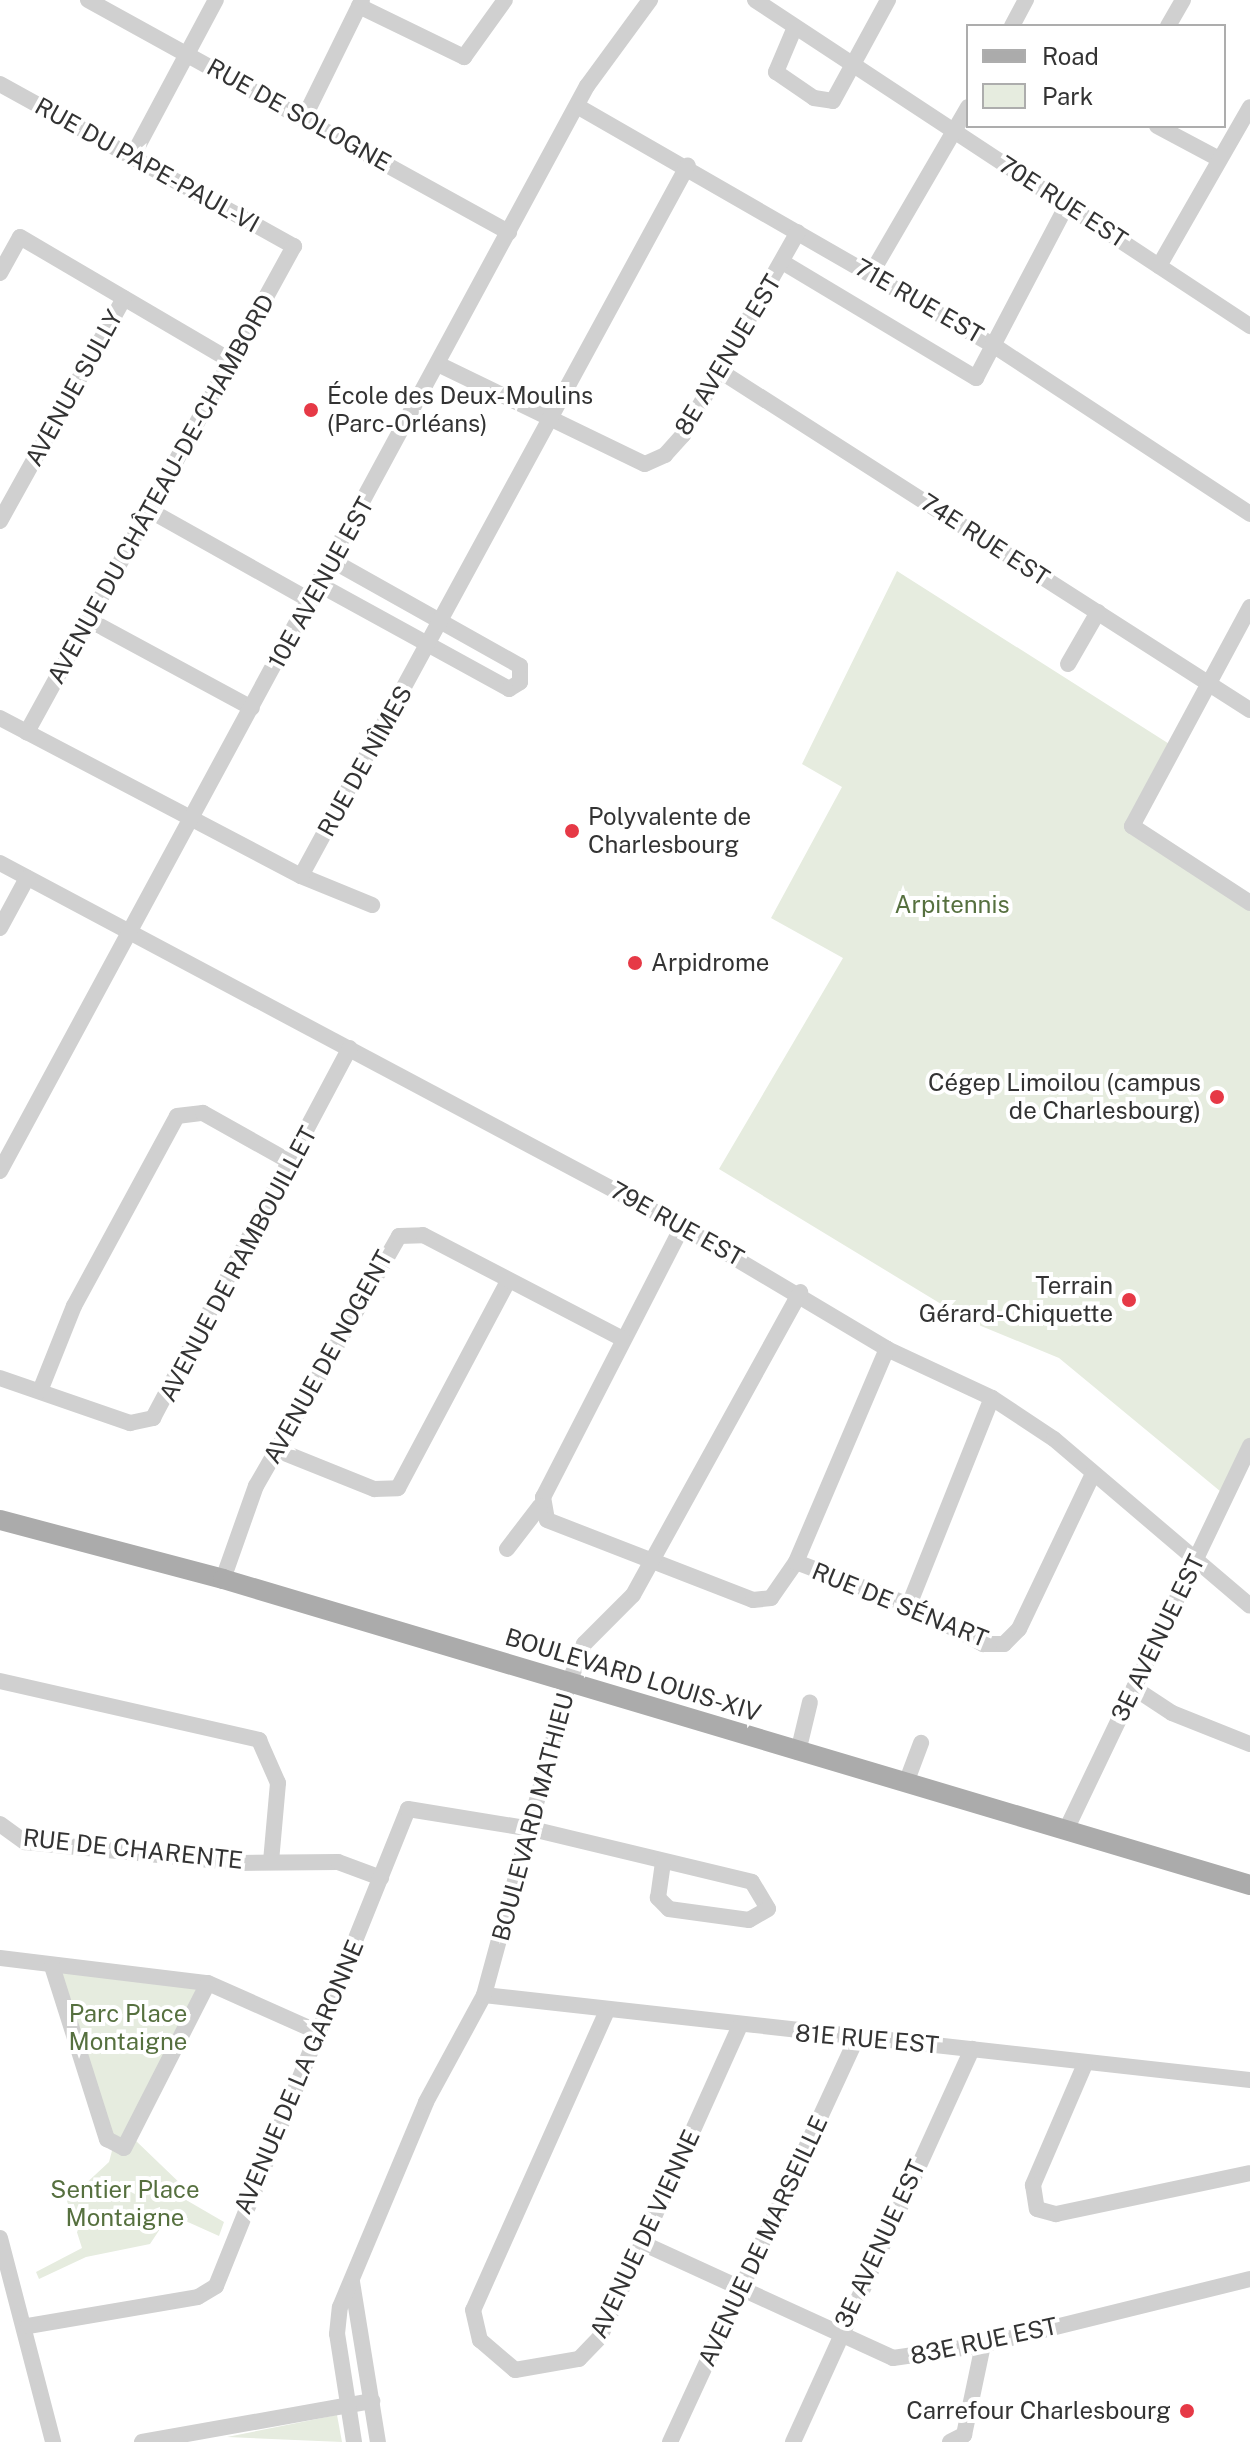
<!DOCTYPE html>
<meta charset="utf-8">
<style>
body{margin:0}
#map{position:relative;width:1250px;height:2442px;overflow:hidden;background:#fff;font-family:"Public Sans",sans-serif}
div>[style]{position:absolute}
.green>*{inset:0;background:#e6ecdf}
.minor>*{height:16px;margin:-8px;padding:0 8px;transform-origin:8px;border-radius:8px;background:#d0d0d0}
.major>*{height:20px;margin:-10px;padding:0 10px;transform-origin:10px;border-radius:10px;background:#ababab}
.dots>*{width:22px;height:22px;translate:-50% -50%;box-sizing:border-box;border:4px solid #fff;border-radius:50%}
span{translate:-50% -50%;white-space:nowrap;text-align:center;line-height:1.15;-webkit-text-stroke:8px #fff;paint-order:stroke}
.street-label{font-size:24px;color:#333}
.poi-label{font-size:24px;color:#333}
.left{translate:0 -50%;text-align:left}
.right{translate:-100% -50%;text-align:right}
.park-label{font-size:24px;color:#56703f}
.legend{position:absolute;left:966px;top:24px;width:260px;height:104px;box-sizing:border-box;background:#fff;border:2px solid #adadad;margin:0;padding:10px 14px;list-style:none;font-size:24px;color:#333}
.legend li{display:flex;align-items:center;gap:16px;height:40px}
.legend b{width:40px;border:2px solid #adadad}
</style>
<div id="map">
<div class="green">
<div style="clip-path:polygon(897px 571px,1174px 747px,1132px 826px,1250px 903px,1250px 1446px,1226px 1496px,1059px 1358px,969px 1321px,719px 1169px,843px 958px,771px 918px,842px 787px,802px 764px)"></div>
<div style="clip-path:polygon(52px 1966px,208px 1983px,134px 2139px,186px 2189px,181px 2197px,224px 2222px,219px 2236px,170px 2214px,150px 2244px,86px 2257px,39px 2279px,36px 2272px,82px 2248px,67px 2201px,109px 2162px,113px 2147px)"></div>
<div style="clip-path:polygon(337px 2415px,342px 2442px,227px 2437px)"></div>
</div>
<div class="minor">
<div style="left:88px;top:0;width:481px;rotate:28.9deg"></div>
<div style="left:755px;top:0;width:593px;rotate:33.37deg"></div>
<div style="left:359px;top:6px;width:117px;rotate:25.9deg"></div>
<div style="left:464px;top:57px;width:70px;rotate:-54.3deg"></div>
<div style="left:1012px;top:26px;width:30px;rotate:-62deg"></div>
<div style="left:1168px;top:26px;width:30px;rotate:-60deg"></div>
<div style="left:795px;top:27px;width:49px;rotate:112.9deg"></div>
<div style="left:776px;top:72px;width:46px;rotate:34.4deg"></div>
<div style="left:814px;top:98px;width:19px;rotate:9deg"></div>
<div style="left:833px;top:101px;width:115px;rotate:-61.4deg"></div>
<div style="left:0;top:84px;width:336px;rotate:28.9deg"></div>
<div style="left:294px;top:246px;width:555px;rotate:118.78deg"></div>
<div style="left:577px;top:106px;width:483px;rotate:29.9deg"></div>
<div style="left:996px;top:347px;width:304px;rotate:33.3deg"></div>
<div style="left:304px;top:118px;width:131px;rotate:-63.8deg"></div>
<div style="left:1157px;top:126px;width:70px;rotate:28deg"></div>
<div style="left:132px;top:157px;width:178px;rotate:-61.9deg"></div>
<div style="left:784px;top:263px;width:224px;rotate:30.9deg"></div>
<div style="left:976px;top:378px;width:195px;rotate:-62.3deg"></div>
<div style="left:1159px;top:266px;width:183px;rotate:-60.2deg"></div>
<div style="left:872px;top:272px;width:191px;rotate:-59.8deg"></div>
<div style="left:0;top:273px;width:41px;rotate:-60.9deg"></div>
<div style="left:20px;top:237px;width:245px;rotate:30.4deg"></div>
<div style="left:442px;top:366px;width:225px;rotate:25.8deg"></div>
<div style="left:645px;top:464px;width:22px;rotate:-24deg"></div>
<div style="left:665px;top:455px;width:27px;rotate:-48deg"></div>
<div style="left:683px;top:435px;width:233px;rotate:-60.5deg"></div>
<div style="left:720px;top:371px;width:629px;rotate:32.6deg"></div>
<div style="left:149px;top:510px;width:186px;rotate:29.3deg"></div>
<div style="left:0;top:521px;width:255px;rotate:-60.9deg"></div>
<div style="left:320px;top:585px;width:216px;rotate:28.8deg"></div>
<div style="left:509px;top:689px;width:13px;rotate:-32deg"></div>
<div style="left:520px;top:682px;width:16px;rotate:-90deg"></div>
<div style="left:520px;top:666px;width:214px;rotate:-150.7deg"></div>
<div style="left:1250px;top:607px;width:249px;rotate:118.3deg"></div>
<div style="left:1132px;top:826px;width:141px;rotate:33.1deg"></div>
<div style="left:89px;top:620px;width:185px;rotate:28.4deg"></div>
<div style="left:1068px;top:664px;width:60px;rotate:-60deg"></div>
<div style="left:0;top:718px;width:340px;rotate:27.7deg"></div>
<div style="left:301px;top:876px;width:77px;rotate:22.2deg"></div>
<div style="left:0;top:863px;width:766px;rotate:28.04deg"></div>
<div style="left:676px;top:1223px;width:246px;rotate:30.8deg"></div>
<div style="left:887px;top:1349px;width:116px;rotate:25deg"></div>
<div style="left:992px;top:1398px;width:74px;rotate:33.5deg"></div>
<div style="left:1054px;top:1439px;width:257px;rotate:40.4deg"></div>
<div style="left:301px;top:876px;width:809px;rotate:-61.44deg"></div>
<div style="left:0;top:928px;width:57px;rotate:-61.6deg"></div>
<div style="left:0;top:1171px;width:1234px;rotate:-61.59deg"></div>
<div style="left:587px;top:86px;width:107px;rotate:-53.8deg"></div>
<div style="left:682px;top:1227px;width:304px;rotate:117.2deg"></div>
<div style="left:543px;top:1497px;width:23px;rotate:80deg"></div>
<div style="left:547px;top:1520px;width:221px;rotate:21.2deg"></div>
<div style="left:753px;top:1600px;width:18px;rotate:-6deg"></div>
<div style="left:771px;top:1598px;width:44px;rotate:-55.2deg"></div>
<div style="left:796px;top:1562px;width:232px;rotate:-66.9deg"></div>
<div style="left:0;top:1378px;width:138px;rotate:19.1deg"></div>
<div style="left:130px;top:1423px;width:24px;rotate:-12deg"></div>
<div style="left:153px;top:1418px;width:419px;rotate:-62deg"></div>
<div style="left:40px;top:1391px;width:92px;rotate:-68.2deg"></div>
<div style="left:74px;top:1306px;width:216px;rotate:-61.5deg"></div>
<div style="left:177px;top:1116px;width:26px;rotate:-7deg"></div>
<div style="left:203px;top:1113px;width:104px;rotate:29.3deg"></div>
<div style="left:277px;top:1450px;width:105px;rotate:21.9deg"></div>
<div style="left:374px;top:1489px;width:24px;rotate:-2deg"></div>
<div style="left:398px;top:1488px;width:234px;rotate:-62deg"></div>
<div style="left:507px;top:1549px;width:54px;rotate:-52.5deg"></div>
<div style="left:796px;top:1562px;width:121px;rotate:20.8deg"></div>
<div style="left:909px;top:1605px;width:84px;rotate:27.8deg"></div>
<div style="left:983px;top:1644px;width:21px"></div>
<div style="left:1004px;top:1644px;width:21px;rotate:-45deg"></div>
<div style="left:1019px;top:1629px;width:172px;rotate:-64.5deg"></div>
<div style="left:223px;top:1579px;width:99px;rotate:-70.5deg"></div>
<div style="left:256px;top:1486px;width:288px;rotate:-60.2deg"></div>
<div style="left:399px;top:1236px;width:24px;rotate:-2deg"></div>
<div style="left:423px;top:1235px;width:225px;rotate:27.5deg"></div>
<div style="left:909px;top:1605px;width:223px;rotate:-68.2deg"></div>
<div style="left:0;top:1681px;width:266px;rotate:12.8deg"></div>
<div style="left:259px;top:1740px;width:47px;rotate:66.2deg"></div>
<div style="left:278px;top:1783px;width:79px;rotate:95.1deg"></div>
<div style="left:1134px;top:1688px;width:45px;rotate:33.3deg"></div>
<div style="left:1172px;top:1713px;width:84px;rotate:21.7deg"></div>
<div style="left:798px;top:1752px;width:51px;rotate:-76.5deg"></div>
<div style="left:906px;top:1783px;width:43px;rotate:-69.4deg"></div>
<div style="left:0;top:1824px;width:31px;rotate:36deg"></div>
<div style="left:25px;top:1842px;width:214px;rotate:5.6deg"></div>
<div style="left:238px;top:1863px;width:100px;rotate:-0.6deg"></div>
<div style="left:338px;top:1862px;width:46px;rotate:20.4deg"></div>
<div style="left:1066px;top:1830px;width:426px;rotate:-64.4deg"></div>
<div style="left:0;top:1958px;width:209px;rotate:6.9deg"></div>
<div style="left:208px;top:1983px;width:118px;rotate:24deg"></div>
<div style="left:52px;top:1966px;width:182px;rotate:72.4deg"></div>
<div style="left:107px;top:2139px;width:19px;rotate:28deg"></div>
<div style="left:124px;top:2148px;width:185px;rotate:-63deg"></div>
<div style="left:484px;top:1995px;width:771px;rotate:6.33deg"></div>
<div style="left:606px;top:2013px;width:325px;rotate:114.1deg"></div>
<div style="left:473px;top:2310px;width:31px;rotate:77deg"></div>
<div style="left:480px;top:2340px;width:46px;rotate:40.6deg"></div>
<div style="left:515px;top:2370px;width:65px;rotate:-9.8deg"></div>
<div style="left:579px;top:2359px;width:30px;rotate:-46deg"></div>
<div style="left:600px;top:2337px;width:340px;rotate:-65.8deg"></div>
<div style="left:1085px;top:2064px;width:132px;rotate:113.3deg"></div>
<div style="left:1033px;top:2185px;width:24px;rotate:81deg"></div>
<div style="left:1037px;top:2209px;width:20px;rotate:15deg"></div>
<div style="left:1056px;top:2214px;width:198px;rotate:-11.9deg"></div>
<div style="left:0;top:2238px;width:211px;rotate:75.4deg"></div>
<div style="left:642px;top:2243px;width:276px;rotate:24.6deg"></div>
<div style="left:893px;top:2358px;width:91px;rotate:-8.2deg"></div>
<div style="left:983px;top:2345px;width:275px;rotate:-13.9deg"></div>
<div style="left:352px;top:2282px;width:162px;rotate:80.8deg"></div>
<div style="left:28px;top:2326px;width:172px;rotate:-9.7deg"></div>
<div style="left:198px;top:2297px;width:21px;rotate:-31deg"></div>
<div style="left:216px;top:2286px;width:514px;rotate:-68.07deg"></div>
<div style="left:408px;top:1809px;width:126px;rotate:9.2deg"></div>
<div style="left:532px;top:1829px;width:226px;rotate:13.5deg"></div>
<div style="left:752px;top:1882px;width:31px;rotate:59deg"></div>
<div style="left:768px;top:1909px;width:22px;rotate:150deg"></div>
<div style="left:749px;top:1920px;width:81px;rotate:-172.2deg"></div>
<div style="left:669px;top:1909px;width:16px;rotate:-135deg"></div>
<div style="left:658px;top:1898px;width:37px;rotate:-82deg"></div>
<div style="left:142px;top:2442px;width:234px;rotate:-10.1deg"></div>
<div style="left:354px;top:2442px;width:109px;rotate:-98.9deg"></div>
<div style="left:337px;top:2334px;width:27px;rotate:-84deg"></div>
<div style="left:340px;top:2307px;width:222px;rotate:-67.2deg"></div>
<div style="left:426px;top:2102px;width:122px;rotate:-61.5deg"></div>
<div style="left:484px;top:1995px;width:323px;rotate:-74.8deg"></div>
<div style="left:569px;top:1683px;width:42px;rotate:-69deg"></div>
<div style="left:584px;top:1644px;width:69px;rotate:-45deg"></div>
<div style="left:633px;top:1595px;width:346px;rotate:-61.1deg"></div>
<div style="left:670px;top:2442px;width:443px;rotate:-65.2deg"></div>
<div style="left:793px;top:2442px;width:432px;rotate:-65.5deg"></div>
<div style="left:950px;top:2442px;width:16px;rotate:-27deg"></div>
<div style="left:964px;top:2435px;width:92px;rotate:-78.1deg"></div>
</div>
<div class="major">
<div style="left:0;top:1520px;width:231px;rotate:14.8deg"></div>
<div style="left:223px;top:1579px;width:1072px;rotate:16.59deg"></div>
</div>
<div class="dots">
<div style="left:311px;top:410px;background:#e63946"></div>
<div style="left:572px;top:831px;background:#e63946"></div>
<div style="left:635px;top:963px;background:#e63946"></div>
<div style="left:1217px;top:1097px;background:#e63946"></div>
<div style="left:1129px;top:1300px;background:#e63946"></div>
<div style="left:1187px;top:2411px;background:#e63946"></div>
</div>
<div class="street-label">
<span style="left:299px;top:115px;rotate:29deg">RUE DE SOLOGNE</span>
<span style="left:147px;top:165px;rotate:29deg">RUE DU PAPE-PAUL-VI</span>
<span style="left:1063px;top:202px;rotate:33deg">70E RUE EST</span>
<span style="left:919px;top:301px;rotate:30deg">71E RUE EST</span>
<span style="left:728px;top:355px;rotate:-59deg">8E AVENUE EST</span>
<span style="left:74px;top:388px;rotate:-61deg">AVENUE SULLY</span>
<span style="left:161px;top:489px;rotate:-61deg">AVENUE DU CHÂTEAU-DE-CHAMBORD</span>
<span style="left:985px;top:540px;rotate:33deg">74E RUE EST</span>
<span style="left:321px;top:583px;rotate:-61deg">10E AVENUE EST</span>
<span style="left:365px;top:761px;rotate:-61deg">RUE DE NÎMES</span>
<span style="left:677px;top:1224px;rotate:29deg">79E RUE EST</span>
<span style="left:238px;top:1264px;rotate:-62deg">AVENUE DE RAMBOUILLET</span>
<span style="left:328px;top:1357px;rotate:-61deg">AVENUE DE NOGENT</span>
<span style="left:900px;top:1605px;rotate:22deg">RUE DE SÉNART</span>
<span style="left:1158px;top:1638px;rotate:-64deg">3E AVENUE EST</span>
<span style="left:633px;top:1675px;rotate:17deg">BOULEVARD LOUIS-XIV</span>
<span style="left:533px;top:1817px;rotate:-75deg">BOULEVARD MATHIEU</span>
<span style="left:133px;top:1849px;rotate:6deg">RUE DE CHARENTE</span>
<span style="left:867px;top:2039px;rotate:5deg">81E RUE EST</span>
<span style="left:299px;top:2077px;rotate:-67deg">AVENUE DE LA GARONNE</span>
<span style="left:645px;top:2234px;rotate:-65deg">AVENUE DE VIENNE</span>
<span style="left:763px;top:2241px;rotate:-65deg">AVENUE DE MARSEILLE</span>
<span style="left:880px;top:2244px;rotate:-65deg">3E AVENUE EST</span>
<span style="left:984px;top:2341px;rotate:-12deg">83E RUE EST</span>
</div>
<div class="poi-label">
<span class="left" style="left:327px;top:410px">École des Deux-Moulins<br>(Parc-Orléans)</span>
<span class="left" style="left:588px;top:831px">Polyvalente de<br>Charlesbourg</span>
<span class="left" style="left:651px;top:963px">Arpidrome</span>
<span class="right" style="left:1201px;top:1097px">Cégep Limoilou (campus<br>de Charlesbourg)</span>
<span class="right" style="left:1113px;top:1300px">Terrain<br>Gérard-Chiquette</span>
<span class="right" style="left:1171px;top:2411px">Carrefour Charlesbourg</span>
</div>
<div class="park-label">
<span style="left:952px;top:905px">Arpitennis</span>
<span style="left:128px;top:2028px">Parc Place<br>Montaigne</span>
<span style="left:125px;top:2204px">Sentier Place<br>Montaigne</span>
</div>
<ul class="legend">
<li><b style="height:10px;background:#ababab"></b>Road</li>
<li><b style="height:22px;background:#e6ecdf"></b>Park</li>
</ul>
</div>
